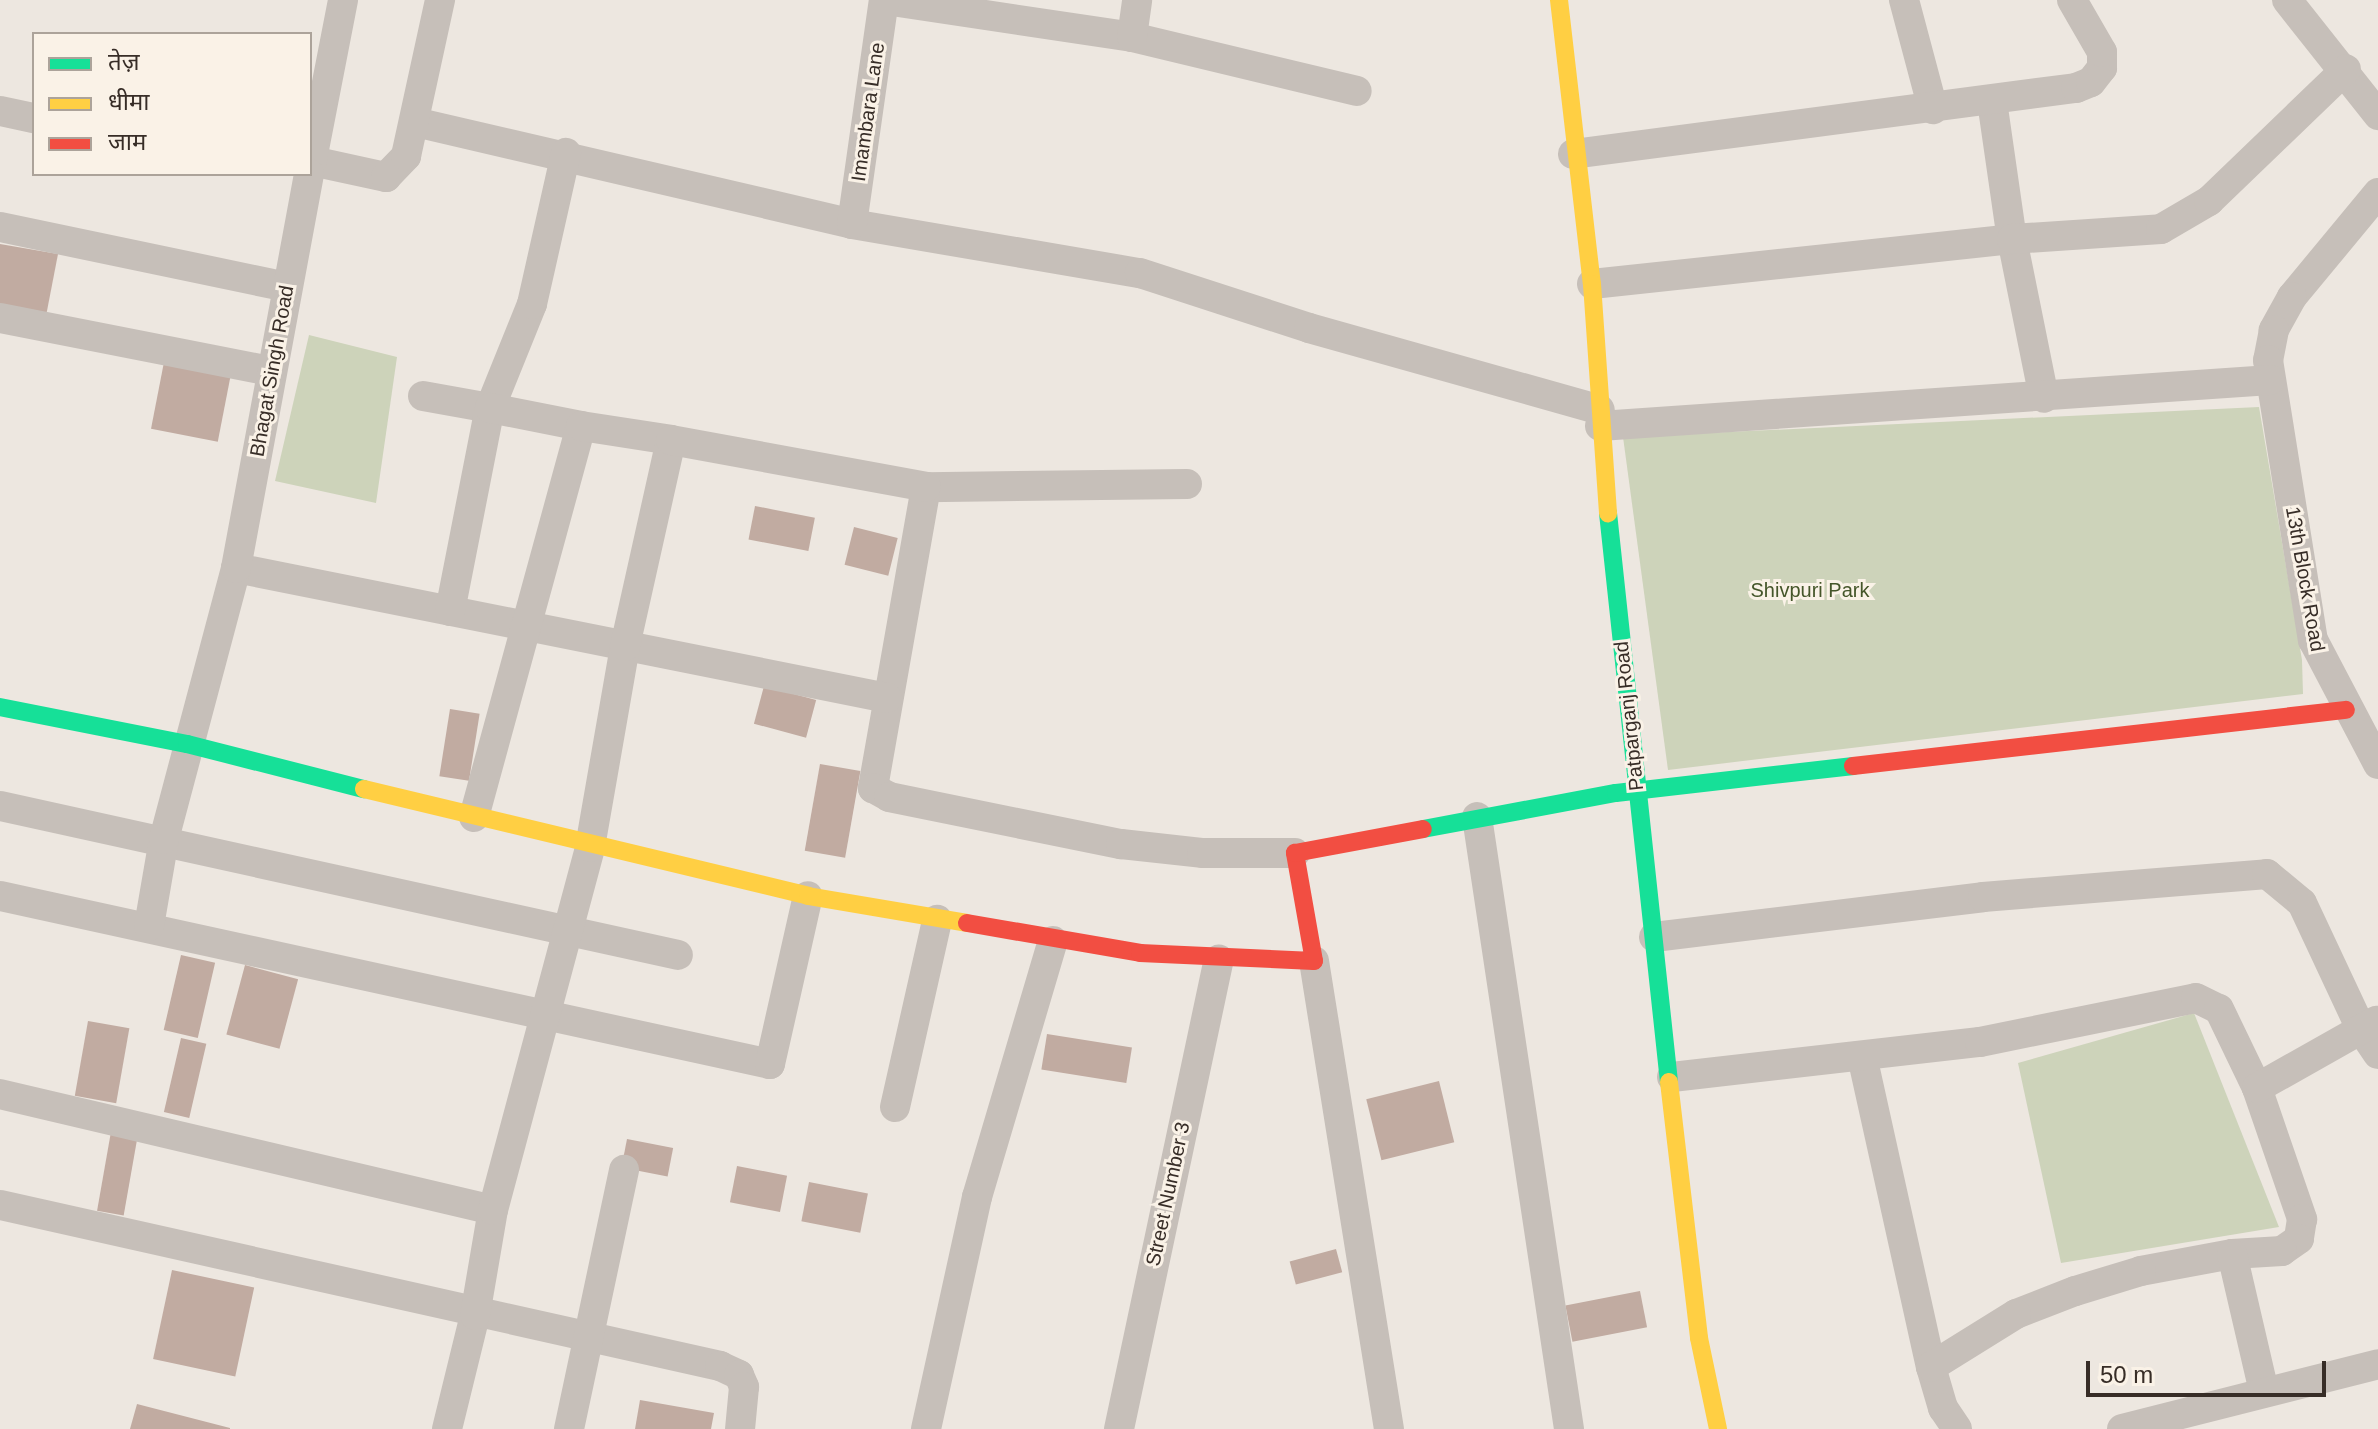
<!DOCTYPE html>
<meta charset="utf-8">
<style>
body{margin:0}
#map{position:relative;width:2378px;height:1429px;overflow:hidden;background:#ede7e0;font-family:Arial,"Noto Sans Devanagari",sans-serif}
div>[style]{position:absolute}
.green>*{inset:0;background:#cdd3ba}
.building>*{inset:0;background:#c1aba1;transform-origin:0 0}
.street>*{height:30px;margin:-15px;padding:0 15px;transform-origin:15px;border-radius:15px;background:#c6bfb9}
.fast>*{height:18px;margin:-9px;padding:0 9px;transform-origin:9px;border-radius:9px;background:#16e098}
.slow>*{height:18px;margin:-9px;padding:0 9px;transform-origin:9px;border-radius:9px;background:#ffcf43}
.jam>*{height:18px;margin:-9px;padding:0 9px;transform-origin:9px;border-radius:9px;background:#f24e42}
span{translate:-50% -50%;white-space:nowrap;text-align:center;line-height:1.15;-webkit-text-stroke:6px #faf2e7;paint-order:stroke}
.street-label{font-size:20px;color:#372d27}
.park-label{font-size:20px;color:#45562a}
.legend{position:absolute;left:32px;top:32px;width:280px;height:144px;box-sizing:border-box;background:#faf2e7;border:2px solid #aca39a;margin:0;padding:10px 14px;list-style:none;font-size:24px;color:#372d27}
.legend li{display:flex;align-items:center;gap:16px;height:40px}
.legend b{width:40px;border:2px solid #aca39a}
.scale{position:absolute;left:2086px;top:1361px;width:240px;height:36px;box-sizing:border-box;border:4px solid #372d27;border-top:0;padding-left:10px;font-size:24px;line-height:28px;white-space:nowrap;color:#372d27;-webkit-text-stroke:6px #faf2e7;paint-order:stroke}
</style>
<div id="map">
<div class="green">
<div style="clip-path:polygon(309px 335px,397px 357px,376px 503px,275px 481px)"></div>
<div style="clip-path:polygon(2259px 407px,2302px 660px,2303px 694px,1668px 770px,1623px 437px)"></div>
<div style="clip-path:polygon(2194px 1013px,2279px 1227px,2061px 1263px,2018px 1063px)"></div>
</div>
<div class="building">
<div style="clip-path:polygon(0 244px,58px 254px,46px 316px,0 307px)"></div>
<div style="left:164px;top:362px;width:68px;height:68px;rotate:11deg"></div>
<div style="left:755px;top:506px;width:61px;height:34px;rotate:11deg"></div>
<div style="left:854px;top:527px;width:45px;height:39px;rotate:14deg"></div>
<div style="left:764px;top:686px;width:54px;height:39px;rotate:15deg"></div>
<div style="left:450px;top:709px;width:30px;height:68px;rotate:9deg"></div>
<div style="left:820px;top:764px;width:41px;height:88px;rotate:10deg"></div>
<div style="left:181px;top:955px;width:35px;height:77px;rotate:13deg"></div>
<div style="left:245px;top:965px;width:55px;height:72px;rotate:15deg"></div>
<div style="left:88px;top:1021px;width:42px;height:76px;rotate:10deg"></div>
<div style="left:1047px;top:1034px;width:86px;height:36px;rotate:9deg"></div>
<div style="left:181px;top:1038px;width:26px;height:76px;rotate:13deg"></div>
<div style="left:1439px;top:1081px;width:63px;height:75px;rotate:76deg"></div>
<div style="left:112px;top:1126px;width:27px;height:86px;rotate:10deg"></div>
<div style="left:627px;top:1139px;width:47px;height:29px;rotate:11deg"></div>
<div style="left:737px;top:1166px;width:51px;height:37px;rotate:11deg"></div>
<div style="left:809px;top:1182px;width:60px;height:40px;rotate:11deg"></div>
<div style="left:1336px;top:1249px;width:24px;height:48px;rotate:75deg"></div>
<div style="left:172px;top:1270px;width:84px;height:91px;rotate:12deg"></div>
<div style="left:1640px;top:1291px;width:37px;height:76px;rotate:79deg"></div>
<div style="clip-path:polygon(640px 1400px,714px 1413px,711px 1429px,635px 1429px)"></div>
<div style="clip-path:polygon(137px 1404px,230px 1428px,230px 1429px,130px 1429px)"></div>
</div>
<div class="street">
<div style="left:885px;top:0;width:250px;rotate:8.5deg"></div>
<div style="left:1132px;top:37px;width:231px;rotate:13.5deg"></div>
<div style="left:1904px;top:0;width:113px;rotate:75.1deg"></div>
<div style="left:2287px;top:0;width:147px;rotate:51.6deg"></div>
<div style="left:1132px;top:37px;width:37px;rotate:-82deg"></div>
<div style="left:1992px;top:101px;width:139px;rotate:81.8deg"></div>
<div style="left:2012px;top:239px;width:162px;rotate:78.6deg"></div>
<div style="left:0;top:111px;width:35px;rotate:12deg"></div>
<div style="left:415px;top:122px;width:449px;rotate:13.1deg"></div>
<div style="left:852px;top:224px;width:292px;rotate:9.7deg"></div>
<div style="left:1140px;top:273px;width:178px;rotate:18deg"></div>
<div style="left:1309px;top:328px;width:302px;rotate:15.7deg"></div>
<div style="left:1573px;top:154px;width:507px;rotate:-7.48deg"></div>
<div style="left:2076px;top:88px;width:16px;rotate:-22deg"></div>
<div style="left:2091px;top:82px;width:18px;rotate:-52deg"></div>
<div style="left:2102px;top:68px;width:16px;rotate:-90deg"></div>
<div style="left:2102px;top:52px;width:60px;rotate:-120deg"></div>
<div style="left:312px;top:161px;width:76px;rotate:12.2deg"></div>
<div style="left:386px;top:177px;width:29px;rotate:-46deg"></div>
<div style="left:406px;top:156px;width:160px;rotate:-77.7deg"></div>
<div style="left:310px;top:170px;width:173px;rotate:-79deg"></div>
<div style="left:2378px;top:193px;width:135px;rotate:129.6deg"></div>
<div style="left:2292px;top:297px;width:38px;rotate:119deg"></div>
<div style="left:2274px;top:330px;width:31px;rotate:101deg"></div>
<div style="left:2268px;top:360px;width:284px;rotate:80.9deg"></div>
<div style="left:2313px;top:640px;width:140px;rotate:62.3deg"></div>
<div style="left:852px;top:224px;width:226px;rotate:-81.9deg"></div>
<div style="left:0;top:227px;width:293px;rotate:11.8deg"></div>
<div style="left:1592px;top:284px;width:422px;rotate:-6.1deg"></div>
<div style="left:2012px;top:239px;width:149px;rotate:-3.8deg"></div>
<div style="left:2161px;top:229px;width:56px;rotate:-30.3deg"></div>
<div style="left:2209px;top:201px;width:190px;rotate:-43.9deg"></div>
<div style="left:0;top:318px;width:276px;rotate:11.1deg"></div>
<div style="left:423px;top:396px;width:68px;rotate:10.2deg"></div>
<div style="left:490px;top:408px;width:112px;rotate:-68deg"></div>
<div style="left:532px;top:304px;width:155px;rotate:-77.3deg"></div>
<div style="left:1600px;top:426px;width:672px;rotate:-3.93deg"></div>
<div style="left:1187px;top:484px;width:261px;rotate:179.3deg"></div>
<div style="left:926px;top:487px;width:306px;rotate:100deg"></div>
<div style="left:873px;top:788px;width:18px;rotate:29deg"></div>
<div style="left:889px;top:797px;width:237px;rotate:11.5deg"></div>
<div style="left:1121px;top:844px;width:81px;rotate:6.3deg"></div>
<div style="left:1202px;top:853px;width:93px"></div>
<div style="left:236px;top:568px;width:664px;rotate:11.29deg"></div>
<div style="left:450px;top:611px;width:207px;rotate:-78.9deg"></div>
<div style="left:490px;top:408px;width:93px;rotate:11.2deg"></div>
<div style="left:0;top:806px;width:694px;rotate:12.39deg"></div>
<div style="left:474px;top:817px;width:405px;rotate:-74.7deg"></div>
<div style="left:581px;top:426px;width:91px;rotate:8.8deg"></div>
<div style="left:1477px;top:817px;width:619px;rotate:81.45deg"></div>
<div style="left:0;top:896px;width:788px;rotate:12.31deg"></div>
<div style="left:770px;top:1064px;width:172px;rotate:-77.3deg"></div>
<div style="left:149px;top:926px;width:88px;rotate:-80.2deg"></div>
<div style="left:164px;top:839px;width:280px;rotate:-75.1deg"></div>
<div style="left:236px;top:568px;width:401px;rotate:-79.5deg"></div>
<div style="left:1654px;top:937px;width:331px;rotate:-6.9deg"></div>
<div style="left:1983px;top:897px;width:285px;rotate:-4.6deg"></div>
<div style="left:2267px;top:874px;width:45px;rotate:39.6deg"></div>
<div style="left:2302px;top:903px;width:139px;rotate:64.9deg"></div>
<div style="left:2361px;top:1029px;width:30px;rotate:56deg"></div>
<div style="left:1314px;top:961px;width:474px;rotate:80.9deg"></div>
<div style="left:1862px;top:1056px;width:319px;rotate:77.5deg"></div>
<div style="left:1931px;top:1367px;width:43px;rotate:73.7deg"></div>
<div style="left:1943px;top:1408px;width:25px;rotate:56deg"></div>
<div style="left:1672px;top:1077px;width:310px;rotate:-6.5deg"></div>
<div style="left:1980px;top:1042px;width:220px;rotate:-11.5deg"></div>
<div style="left:2196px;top:998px;width:25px;rotate:26deg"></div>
<div style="left:2219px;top:1009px;width:88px;rotate:64.3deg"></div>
<div style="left:2257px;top:1088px;width:139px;rotate:71deg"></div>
<div style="left:2302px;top:1219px;width:20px;rotate:99deg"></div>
<div style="left:2299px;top:1239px;width:21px;rotate:145deg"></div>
<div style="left:2282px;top:1251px;width:50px;rotate:176.6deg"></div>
<div style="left:2232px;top:1254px;width:93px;rotate:169.4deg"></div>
<div style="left:2141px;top:1271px;width:69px;rotate:163.1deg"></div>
<div style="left:2075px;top:1291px;width:63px;rotate:158.7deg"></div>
<div style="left:2016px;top:1314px;width:100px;rotate:148.1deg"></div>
<div style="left:2257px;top:1088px;width:137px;rotate:-29.4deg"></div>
<div style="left:0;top:1094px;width:506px;rotate:13.24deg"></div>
<div style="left:895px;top:1107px;width:192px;rotate:-77.3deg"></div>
<div style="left:0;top:1205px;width:738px;rotate:12.6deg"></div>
<div style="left:720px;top:1366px;width:21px;rotate:25deg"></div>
<div style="left:739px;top:1375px;width:13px;rotate:67deg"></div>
<div style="left:744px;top:1387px;width:42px;rotate:95.4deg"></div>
<div style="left:2232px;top:1254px;width:142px;rotate:76.9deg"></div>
<div style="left:447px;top:1429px;width:117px;rotate:-76.2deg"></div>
<div style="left:475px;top:1315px;width:107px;rotate:-80.3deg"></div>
<div style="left:493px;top:1210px;width:376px;rotate:-75deg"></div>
<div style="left:590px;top:847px;width:204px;rotate:-80.1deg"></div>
<div style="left:625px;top:646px;width:211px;rotate:-77.4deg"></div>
<div style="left:671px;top:440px;width:259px;rotate:10.4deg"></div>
<div style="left:569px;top:1429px;width:265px;rotate:-78deg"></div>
<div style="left:926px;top:1429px;width:238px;rotate:-77.6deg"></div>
<div style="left:977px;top:1197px;width:267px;rotate:-73.5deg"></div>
<div style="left:1119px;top:1429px;width:480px;rotate:-78deg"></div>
<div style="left:2122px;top:1429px;width:264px;rotate:-14.2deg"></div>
</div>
<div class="fast">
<div style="left:1608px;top:513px;width:572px;rotate:83.88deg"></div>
<div style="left:0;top:707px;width:191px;rotate:11.2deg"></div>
<div style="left:187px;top:744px;width:183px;rotate:14.3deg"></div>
<div style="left:1423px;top:829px;width:196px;rotate:-10.6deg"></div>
<div style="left:1616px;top:793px;width:239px;rotate:-6.5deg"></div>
</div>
<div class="slow">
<div style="left:1559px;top:0;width:286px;rotate:83.4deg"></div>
<div style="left:1592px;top:284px;width:230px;rotate:86deg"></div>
<div style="left:364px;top:789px;width:457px;rotate:13.5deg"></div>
<div style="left:808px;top:896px;width:161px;rotate:9.6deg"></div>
<div style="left:1669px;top:1082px;width:258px;rotate:83.3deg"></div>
<div style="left:1699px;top:1338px;width:93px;rotate:78.2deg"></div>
</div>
<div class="jam">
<div style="left:1853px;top:766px;width:496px;rotate:-6.5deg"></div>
<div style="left:967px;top:923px;width:176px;rotate:9.8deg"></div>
<div style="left:1140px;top:953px;width:174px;rotate:2.6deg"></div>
<div style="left:1314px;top:961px;width:110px;rotate:-100deg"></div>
<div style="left:1295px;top:853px;width:130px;rotate:-10.6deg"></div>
</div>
<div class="street-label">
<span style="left:868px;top:112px;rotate:-82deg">Imambara Lane</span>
<span style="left:272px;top:371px;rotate:-80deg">Bhagat Singh Road</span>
<span style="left:2305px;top:579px;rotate:80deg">13th Block Road</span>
<span style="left:1629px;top:716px;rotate:-96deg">Patparganj Road</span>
<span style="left:1168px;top:1194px;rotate:-78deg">Street Number 3</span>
</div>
<div class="park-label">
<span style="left:1810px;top:590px">Shivpuri Park</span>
</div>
<ul class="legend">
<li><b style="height:10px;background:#16e098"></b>तेज़</li>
<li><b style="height:10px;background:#ffcf43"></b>धीमा</li>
<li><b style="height:10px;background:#f24e42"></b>जाम</li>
</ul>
<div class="scale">50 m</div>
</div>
